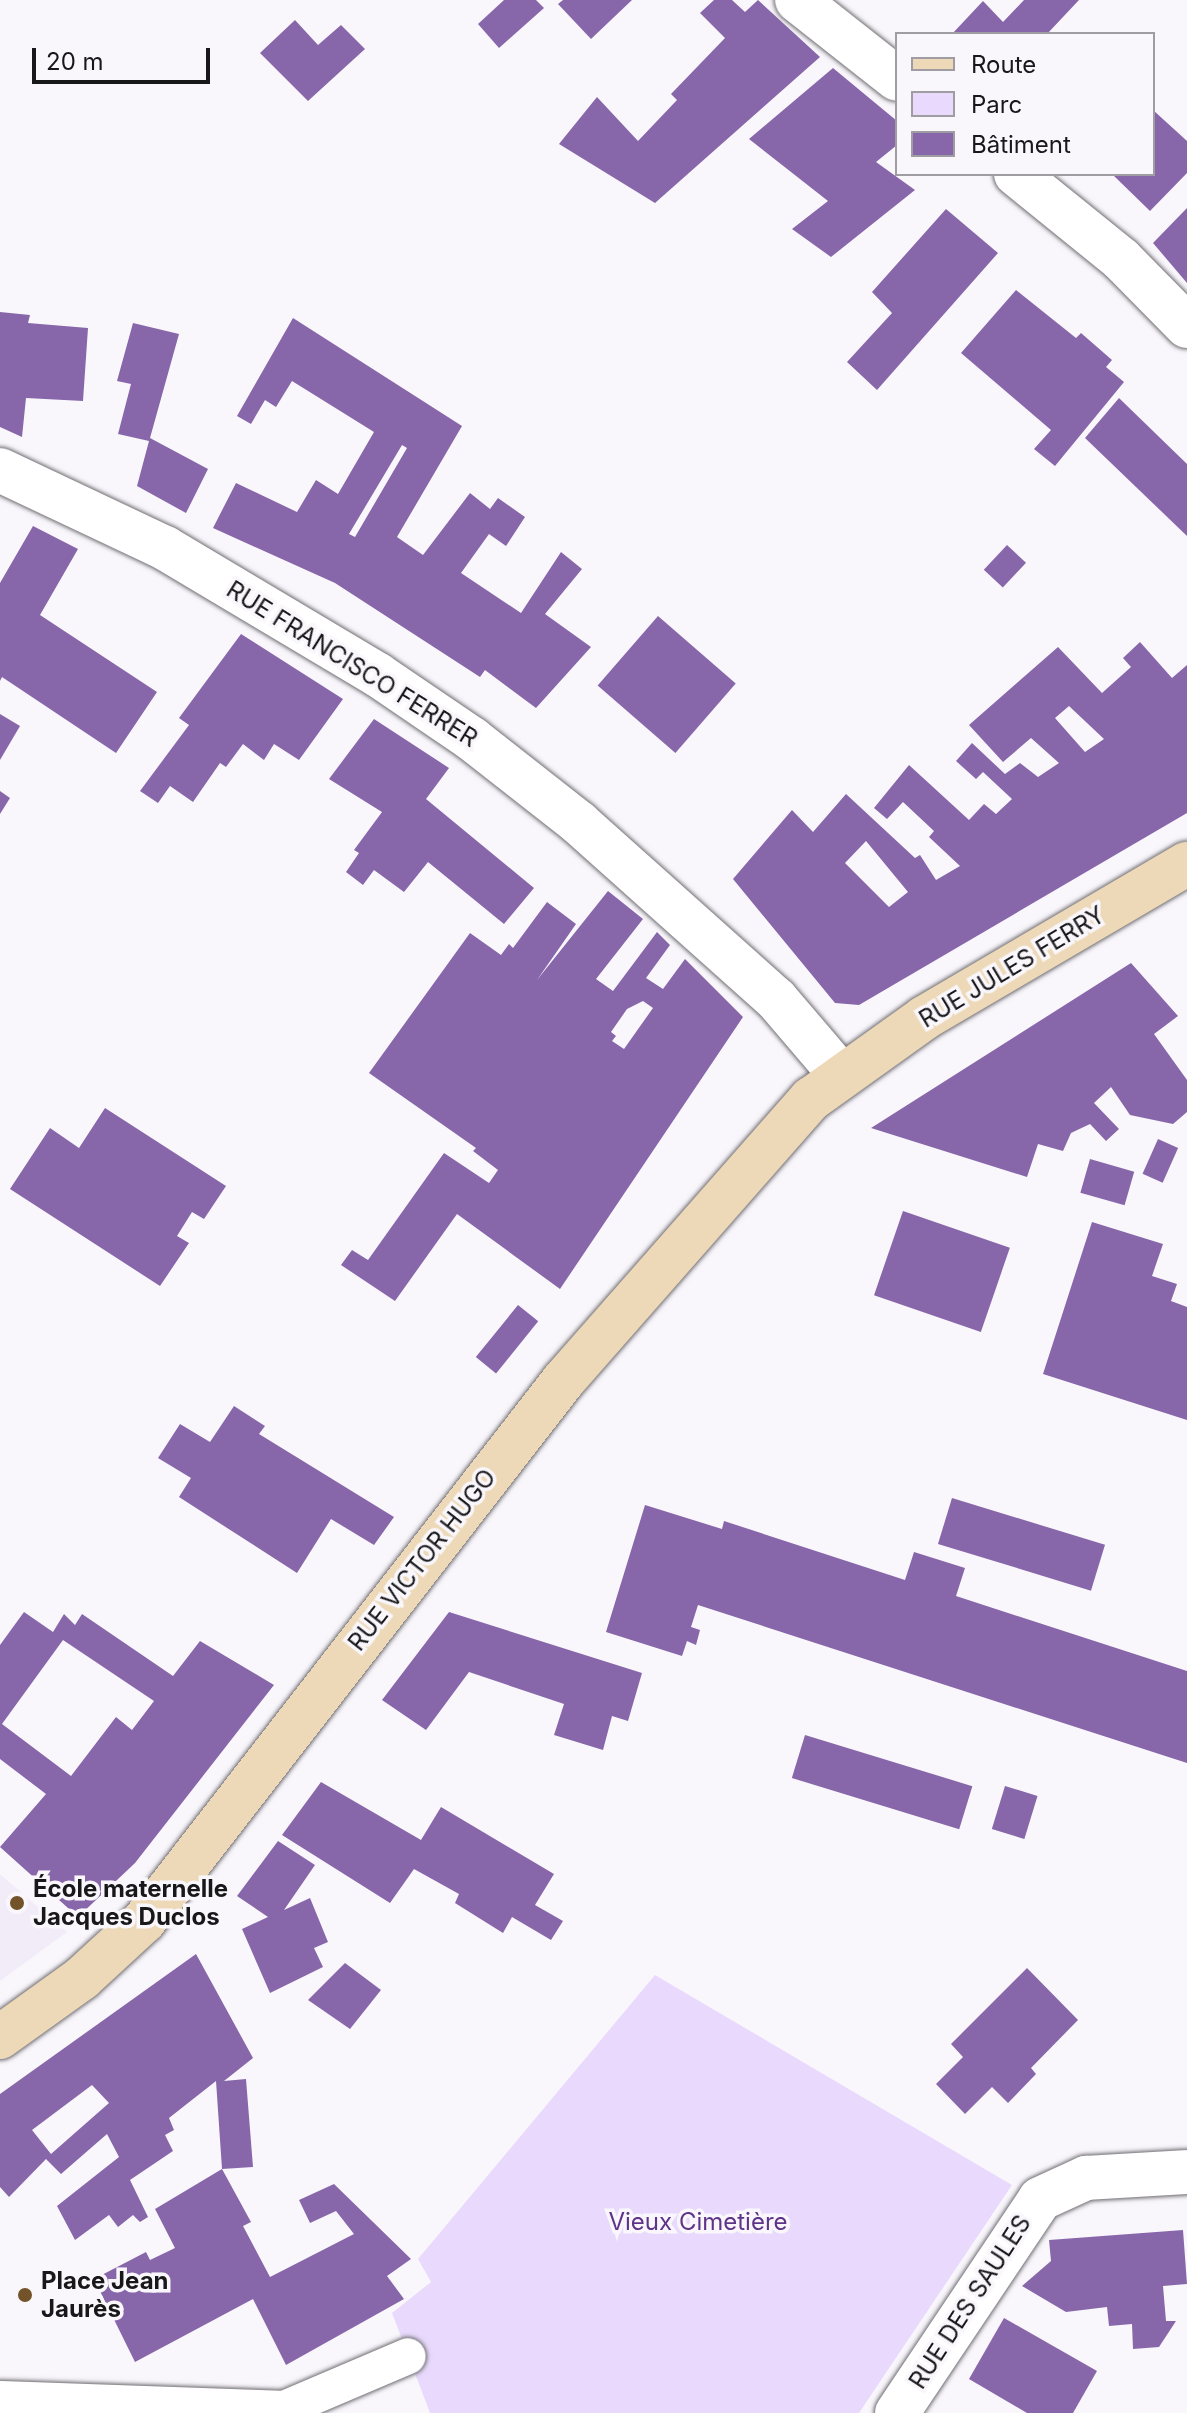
<!DOCTYPE html>
<meta charset="utf-8">
<style>
body{margin:0}
#map{position:relative;width:1187px;height:2413px;overflow:hidden;background:#f9f7fc;font-family:Inter,sans-serif}
div>[style]{position:absolute}
.built>*{inset:0;background:#f2ecf9}
.green>*{inset:0;background:#e9dafd}
.building>*{inset:0;background:#8767aa;transform-origin:0 0}
.roads{filter:drop-shadow(0 0 2px #706e73) drop-shadow(0 0 2px #706e73)}
.lane>*{height:36px;margin:-18px;padding:0 18px;transform-origin:18px;border-radius:18px;background:#fff}
.street>*{height:44px;margin:-22px;padding:0 22px;transform-origin:22px;border-radius:22px;background:#fff}
.secondary>*{height:44px;margin:-22px;padding:0 22px;transform-origin:22px;border-radius:22px;background:#edd9b7}
.dots>*{width:22px;height:22px;translate:-50% -50%;box-sizing:border-box;border:4px solid #f9f7fc;border-radius:50%}
span{translate:-50% -50%;white-space:nowrap;text-align:center;line-height:1.15;-webkit-text-stroke:7px #f9f7fc;paint-order:stroke}
.street-label{font-size:24px;color:#181719}
.poi-label{font-size:24px;color:#181719;font-weight:700}
.left{translate:0 -50%;text-align:left}
.park-label{font-size:24px;color:#5f3488}
.legend{position:absolute;left:895px;top:32px;width:260px;height:144px;box-sizing:border-box;background:#f9f7fc;border:2px solid #9f9da1;margin:0;padding:10px 14px;list-style:none;font-size:24px;color:#181719}
.legend li{display:flex;align-items:center;gap:16px;height:40px}
.legend b{width:40px;border:2px solid #9f9da1}
.scale{position:absolute;left:32px;top:48px;width:178px;height:36px;box-sizing:border-box;border:4px solid #181719;border-top:0;padding-left:10px;font-size:24px;line-height:28px;white-space:nowrap;color:#181719;-webkit-text-stroke:6px #f9f7fc;paint-order:stroke}
</style>
<div id="map">
<div class="built">
<div style="clip-path:polygon(0 1874px,67px 1932px,0 1981px)"></div>
</div>
<div class="green">
<div style="clip-path:polygon(655px 1975px,1012px 2185px,859px 2413px,430px 2413px,392px 2313px,431px 2282px,418px 2259px)"></div>
</div>
<div class="building">
<div style="clip-path:polygon(504px 0,536px 0,544px 8px,499px 48px,478px 24px)"></div>
<div style="clip-path:polygon(563px 0,632px 0,591px 39px,558px 4px)"></div>
<div style="clip-path:polygon(714px 0,732px 0,745px 12px,758px 0,820px 57px,655px 203px,559px 144px,597px 97px,638px 141px,677px 100px,671px 94px,725px 38px,700px 13px)"></div>
<div style="clip-path:polygon(1024px 0,1079px 0,1047px 34px,952px 34px,983px 1px,1003px 22px)"></div>
<div style="clip-path:polygon(295px 20px,318px 45px,341px 25px,365px 49px,308px 101px,260px 53px)"></div>
<div style="clip-path:polygon(833px 68px,897px 121px,897px 145px,876px 162px,915px 190px,831px 257px,792px 229px,828px 201px,749px 139px)"></div>
<div style="clip-path:polygon(1153px 110px,1187px 141px,1187px 173px,1150px 211px,1112px 174px,1153px 174px)"></div>
<div style="clip-path:polygon(1187px 208px,1187px 283px,1153px 243px)"></div>
<div style="clip-path:polygon(946px 209px,998px 253px,877px 390px,847px 362px,892px 313px,872px 292px)"></div>
<div style="clip-path:polygon(1016px 290px,1076px 338px,1081px 333px,1112px 360px,1106px 367px,1124px 382px,1055px 466px,1034px 449px,1051px 430px,961px 353px)"></div>
<div style="clip-path:polygon(0 312px,30px 315px,28px 323px,88px 328px,83px 401px,26px 398px,22px 437px,0 427px)"></div>
<div style="clip-path:polygon(evenodd,293px 318px,462px 426px,397px 537px,423px 555px,470px 493px,490px 509px,498px 498px,525px 517px,506px 546px,489px 534px,461px 573px,521px 613px,561px 552px,582px 569px,545px 614px,591px 647px,536px 708px,485px 670px,480px 677px,335px 583px,213px 528px,236px 483px,297px 512px,316px 480px,338px 494px,374px 432px,292px 381px,276px 407px,265px 400px,251px 424px,237px 416px,293px 318px,402px 445px,407px 448px,355px 537px,349px 534px,402px 445px)"></div>
<div style="clip-path:polygon(133px 323px,179px 334px,150px 438px,208px 469px,186px 513px,137px 486px,149px 441px,118px 434px,131px 384px,117px 381px)"></div>
<div style="clip-path:polygon(1119px 398px,1187px 464px,1187px 536px,1085px 438px)"></div>
<div style="clip-path:polygon(33px 526px,78px 549px,40px 615px,157px 692px,116px 753px,2px 677px,0 681px,0 583px)"></div>
<div style="left:1007px;top:545px;width:26px;height:34px;rotate:43deg"></div>
<div style="left:658px;top:616px;width:103px;height:92px;rotate:41deg"></div>
<div style="clip-path:polygon(241px 634px,343px 699px,299px 760px,274px 744px,264px 760px,243px 744px,226px 767px,220px 763px,193px 802px,170px 786px,158px 803px,140px 791px,189px 725px,179px 718px)"></div>
<div style="clip-path:polygon(evenodd,1140px 642px,1172px 678px,1187px 665px,1187px 813px,859px 1005px,835px 1003px,733px 879px,792px 810px,813px 832px,846px 794px,915px 858px,920px 855px,936px 880px,960px 866px,929px 837px,934px 831px,903px 802px,887px 819px,874px 808px,909px 765px,969px 820px,984px 804px,996px 814px,1012px 799px,983px 772px,976px 779px,956px 761px,972px 743px,1005px 774px,1020px 763px,1038px 777px,1059px 763px,1031px 738px,1003px 762px,969px 725px,1058px 647px,1102px 693px,1131px 667px,1123px 658px,1140px 642px,1069px 706px,1104px 739px,1085px 752px,1055px 718px,1069px 706px,1140px 642px,866px 841px,908px 892px,889px 907px,845px 863px,866px 841px)"></div>
<div style="clip-path:polygon(0 714px,20px 726px,0 760px)"></div>
<div style="clip-path:polygon(374px 719px,449px 768px,426px 799px,534px 888px,504px 924px,428px 862px,404px 892px,374px 870px,363px 885px,346px 872px,359px 853px,354px 850px,382px 812px,329px 779px)"></div>
<div style="clip-path:polygon(0 791px,10px 798px,0 814px)"></div>
<div style="clip-path:polygon(evenodd,608px 891px,643px 919px,596px 979px,613px 991px,657px 932px,670px 945px,646px 978px,663px 989px,685px 959px,743px 1017px,560px 1289px,457px 1214px,395px 1301px,341px 1265px,352px 1250px,368px 1260px,444px 1153px,489px 1183px,498px 1170px,473px 1151px,476px 1148px,369px 1073px,470px 933px,501px 955px,509px 944px,513px 948px,547px 902px,576px 924px,537px 980px,608px 891px,643px 1001px,653px 1008px,624px 1049px,612px 1041px,616px 1036px,611px 1032px,627px 1009px,643px 1001px)"></div>
<div style="clip-path:polygon(1131px 963px,1178px 1016px,1154px 1034px,1187px 1080px,1187px 1112px,1173px 1124px,1130px 1115px,1111px 1087px,1094px 1103px,1119px 1129px,1106px 1141px,1090px 1124px,1071px 1133px,1063px 1151px,1038px 1144px,1027px 1177px,871px 1128px)"></div>
<div style="clip-path:polygon(105px 1108px,226px 1186px,204px 1219px,192px 1212px,177px 1236px,189px 1243px,160px 1286px,10px 1189px,50px 1128px,79px 1148px)"></div>
<div style="left:1158px;top:1139px;width:22px;height:38px;rotate:24deg"></div>
<div style="left:1090px;top:1159px;width:46px;height:35px;rotate:16deg"></div>
<div style="left:903px;top:1211px;width:113px;height:89px;rotate:19deg"></div>
<div style="clip-path:polygon(1092px 1222px,1163px 1244px,1152px 1276px,1177px 1284px,1171px 1301px,1187px 1307px,1187px 1420px,1043px 1374px)"></div>
<div style="left:518px;top:1305px;width:26px;height:67px;rotate:39deg"></div>
<div style="clip-path:polygon(234px 1406px,265px 1426px,259px 1434px,394px 1517px,374px 1545px,331px 1519px,297px 1573px,179px 1497px,191px 1478px,158px 1458px,180px 1424px,210px 1442px)"></div>
<div style="left:952px;top:1498px;width:160px;height:48px;rotate:17deg"></div>
<div style="clip-path:polygon(645px 1505px,722px 1529px,724px 1521px,905px 1580px,914px 1552px,965px 1568px,956px 1596px,1187px 1671px,1187px 1763px,698px 1605px,691px 1627px,700px 1630px,696px 1645px,687px 1641px,682px 1656px,606px 1632px)"></div>
<div style="clip-path:polygon(evenodd,24px 1612px,53px 1632px,64px 1614px,75px 1625px,82px 1614px,173px 1676px,200px 1641px,274px 1685px,135px 1863px,78px 1917px,0 1847px,46px 1794px,0 1759px,0 1645px,24px 1612px,63px 1640px,154px 1701px,132px 1730px,116px 1717px,71px 1776px,2px 1724px,63px 1640px)"></div>
<div style="clip-path:polygon(449px 1612px,642px 1673px,628px 1721px,612px 1716px,603px 1750px,554px 1735px,564px 1704px,469px 1672px,426px 1730px,382px 1700px)"></div>
<div style="left:805px;top:1735px;width:175px;height:45px;rotate:17deg"></div>
<div style="clip-path:polygon(321px 1782px,421px 1840px,441px 1807px,554px 1874px,535px 1905px,563px 1921px,551px 1940px,512px 1917px,503px 1933px,455px 1903px,459px 1894px,414px 1869px,390px 1903px,282px 1835px)"></div>
<div style="left:1005px;top:1786px;width:34px;height:45px;rotate:17deg"></div>
<div style="clip-path:polygon(278px 1841px,315px 1865px,284px 1910px,310px 1898px,328px 1942px,314px 1948px,323px 1967px,270px 1993px,242px 1929px,268px 1917px,237px 1896px)"></div>
<div style="clip-path:polygon(evenodd,196px 1954px,253px 2058px,224px 2081px,246px 2079px,253px 2167px,222px 2169px,216px 2081px,169px 2118px,174px 2130px,165px 2135px,173px 2151px,130px 2180px,148px 2217px,140px 2222px,133px 2215px,118px 2227px,109px 2215px,75px 2240px,57px 2206px,119px 2157px,107px 2134px,61px 2174px,46px 2159px,9px 2197px,0 2187px,0 2094px,196px 1954px,92px 2085px,109px 2103px,51px 2154px,32px 2130px,92px 2085px)"></div>
<div style="clip-path:polygon(345px 1963px,381px 1990px,350px 2029px,308px 2000px)"></div>
<div style="clip-path:polygon(1027px 1968px,1078px 2020px,1031px 2068px,1036px 2074px,1008px 2103px,992px 2087px,965px 2114px,936px 2084px,963px 2057px,951px 2044px)"></div>
<div style="clip-path:polygon(222px 2169px,251px 2222px,243px 2226px,270px 2277px,354px 2234px,336px 2211px,310px 2223px,299px 2200px,334px 2184px,411px 2259px,387px 2276px,404px 2299px,286px 2365px,253px 2299px,135px 2362px,94px 2279px,146px 2252px,150px 2260px,175px 2248px,155px 2209px)"></div>
<div style="clip-path:polygon(1183px 2230px,1187px 2284px,1163px 2286px,1166px 2321px,1176px 2321px,1159px 2347px,1133px 2349px,1132px 2324px,1109px 2326px,1107px 2307px,1066px 2312px,1022px 2286px,1051px 2261px,1049px 2240px)"></div>
<div style="clip-path:polygon(1004px 2318px,1097px 2371px,1073px 2413px,1027px 2413px,969px 2379px)"></div>
</div>
<div class="roads">
<div class="lane">
<div style="left:277px;top:2412px;width:142px;rotate:-23.1deg"></div>
</div>
<div class="street">
<div style="left:797px;top:0;width:127px;rotate:38.3deg"></div>
<div style="left:1016px;top:174px;width:135px;rotate:39deg"></div>
<div style="left:1121px;top:259px;width:94px;rotate:45.4deg"></div>
<div style="left:0;top:470px;width:183px;rotate:25.3deg"></div>
<div style="left:165px;top:548px;width:248px;rotate:30.8deg"></div>
<div style="left:378px;top:675px;width:114px;rotate:34.2deg"></div>
<div style="left:472px;top:739px;width:136px;rotate:38.1deg"></div>
<div style="left:579px;top:823px;width:264px;rotate:41.8deg"></div>
<div style="left:776px;top:999px;width:100px;rotate:49.5deg"></div>
<div style="left:0;top:2403px;width:280px;rotate:2deg"></div>
<div style="left:897px;top:2413px;width:257px;rotate:-56.2deg"></div>
<div style="left:1040px;top:2199px;width:51px;rotate:-24.5deg"></div>
<div style="left:1086px;top:2178px;width:101px;rotate:-3.4deg"></div>
</div>
<div class="secondary">
<div style="left:0;top:2037px;width:101px;rotate:-35.7deg"></div>
<div style="left:82px;top:1978px;width:84px;rotate:-42.6deg"></div>
<div style="left:144px;top:1921px;width:683px;rotate:-52.19deg"></div>
<div style="left:563px;top:1381px;width:376px;rotate:-48.7deg"></div>
<div style="left:811px;top:1099px;width:139px;rotate:-35.6deg"></div>
<div style="left:924px;top:1018px;width:305px;rotate:-30.4deg"></div>
</div>
</div>
<div class="dots">
<div style="left:17px;top:1903px;background:#735329"></div>
<div style="left:25px;top:2295px;background:#735329"></div>
</div>
<div class="street-label">
<span style="left:352px;top:664px;rotate:32deg">RUE FRANCISCO FERRER</span>
<span style="left:1012px;top:967px;rotate:-31deg">RUE JULES FERRY</span>
<span style="left:422px;top:1560px;rotate:-52deg">RUE VICTOR HUGO</span>
<span style="left:970px;top:2302px;rotate:-57deg">RUE DES SAULES</span>
</div>
<div class="poi-label">
<span class="left" style="left:33px;top:1903px">École maternelle<br>Jacques Duclos</span>
<span class="left" style="left:41px;top:2295px">Place Jean<br>Jaurès</span>
</div>
<div class="park-label">
<span style="left:698px;top:2222px">Vieux Cimetière</span>
</div>
<ul class="legend">
<li><b style="height:10px;background:#edd9b7"></b>Route</li>
<li><b style="height:22px;background:#e9dafd"></b>Parc</li>
<li><b style="height:22px;background:#8767aa"></b>Bâtiment</li>
</ul>
<div class="scale">20 m</div>
</div>
